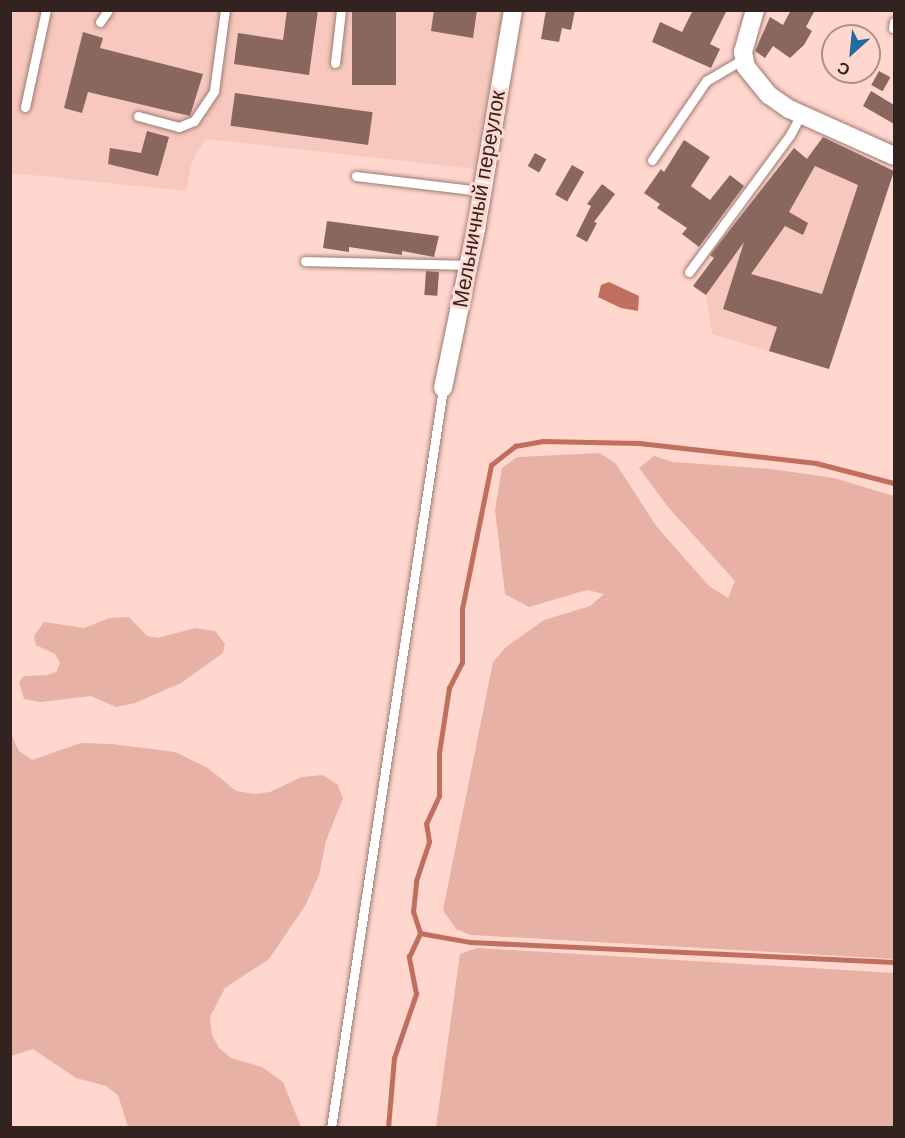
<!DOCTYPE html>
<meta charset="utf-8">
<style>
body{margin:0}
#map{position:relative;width:905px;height:1138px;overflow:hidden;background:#ffd7ce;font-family:"DM Sans",sans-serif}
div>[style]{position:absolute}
.built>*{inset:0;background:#f7c8be}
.green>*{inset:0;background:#e8b1a5}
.water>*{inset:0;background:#c06f5f}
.stream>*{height:4.5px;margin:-2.25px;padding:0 2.25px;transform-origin:2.25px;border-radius:2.25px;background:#c06f5f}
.building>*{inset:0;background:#89675f;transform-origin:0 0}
.roads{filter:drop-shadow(0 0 2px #9d7972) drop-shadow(0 0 2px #9d7972)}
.service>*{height:9px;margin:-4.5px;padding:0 4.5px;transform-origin:4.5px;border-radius:4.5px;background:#fff}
.minor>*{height:18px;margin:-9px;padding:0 9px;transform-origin:9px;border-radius:9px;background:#fff}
span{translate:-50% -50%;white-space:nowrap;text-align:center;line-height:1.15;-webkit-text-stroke:6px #ffd7ce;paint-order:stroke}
.street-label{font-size:21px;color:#322320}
.frame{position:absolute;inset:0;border:12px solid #322320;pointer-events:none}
.north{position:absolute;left:821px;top:24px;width:60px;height:60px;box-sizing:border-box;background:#ffd7ce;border:2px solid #ad8f88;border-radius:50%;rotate:207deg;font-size:16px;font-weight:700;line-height:24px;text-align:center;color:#322320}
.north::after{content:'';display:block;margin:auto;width:21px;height:27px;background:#1f6d9f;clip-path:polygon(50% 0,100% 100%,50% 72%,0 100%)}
</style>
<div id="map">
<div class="built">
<div style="clip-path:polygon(10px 11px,503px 11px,474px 169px,206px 139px,192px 161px,186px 191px,11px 173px)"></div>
<div style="clip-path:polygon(822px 138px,894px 171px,829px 369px,712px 334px,706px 295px,693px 286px,794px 148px,805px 157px)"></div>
</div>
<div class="green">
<div style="clip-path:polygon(600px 453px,616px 464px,657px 527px,709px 586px,728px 598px,735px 581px,668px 507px,639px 468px,654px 456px,673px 462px,771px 469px,834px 478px,894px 496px,894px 959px,471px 935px,456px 929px,443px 910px,493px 662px,506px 647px,544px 620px,590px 606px,604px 594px,587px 590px,529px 607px,505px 594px,495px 510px,502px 468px,517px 457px)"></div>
<div style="clip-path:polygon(129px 617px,147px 636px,158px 638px,195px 628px,215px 631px,225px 644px,223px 653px,181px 683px,135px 703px,116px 707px,91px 696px,41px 702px,24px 699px,19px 682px,24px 676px,47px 675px,56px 672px,60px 663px,55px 654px,36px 645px,34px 636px,44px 622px,84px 628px,109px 618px)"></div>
<div style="clip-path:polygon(10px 732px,19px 751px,32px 760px,81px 743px,112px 744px,175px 752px,208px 768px,236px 791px,255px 794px,270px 792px,301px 777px,322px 775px,337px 784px,343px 798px,326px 841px,319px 875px,305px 906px,269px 959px,225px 988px,210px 1017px,212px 1035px,219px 1048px,231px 1058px,262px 1067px,283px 1082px,301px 1127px,128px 1127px,118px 1095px,106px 1086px,76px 1078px,33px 1049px,11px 1056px)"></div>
<div style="clip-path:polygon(477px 948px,894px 973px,894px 1127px,436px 1127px,460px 954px)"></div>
</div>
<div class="water">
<div style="clip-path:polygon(609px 282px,639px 296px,638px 311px,621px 308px,598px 297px,601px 285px)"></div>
</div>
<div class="stream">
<div style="left:420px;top:933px;width:51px;rotate:10.2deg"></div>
<div style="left:470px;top:942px;width:424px;rotate:2.7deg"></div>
<div style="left:388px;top:1128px;width:70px;rotate:-85.1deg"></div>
<div style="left:394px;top:1058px;width:68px;rotate:-71deg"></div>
<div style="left:416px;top:994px;width:38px;rotate:-101deg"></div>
<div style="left:409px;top:957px;width:26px;rotate:-65deg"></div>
<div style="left:420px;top:933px;width:22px;rotate:-108deg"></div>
<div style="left:413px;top:912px;width:31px;rotate:-84deg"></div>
<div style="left:416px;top:881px;width:41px;rotate:-71.6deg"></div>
<div style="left:429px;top:842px;width:18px;rotate:-99deg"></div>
<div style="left:426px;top:824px;width:31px;rotate:-65deg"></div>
<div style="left:439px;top:796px;width:43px;rotate:-90deg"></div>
<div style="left:439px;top:753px;width:66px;rotate:-81.3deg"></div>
<div style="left:449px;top:688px;width:28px;rotate:-63deg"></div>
<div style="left:462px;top:663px;width:54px;rotate:-90deg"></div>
<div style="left:462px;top:609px;width:147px;rotate:-78.6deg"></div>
<div style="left:491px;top:465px;width:31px;rotate:-38deg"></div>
<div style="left:515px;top:446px;width:27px;rotate:-10deg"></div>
<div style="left:542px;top:441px;width:97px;rotate:1.2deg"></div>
<div style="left:639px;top:443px;width:178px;rotate:6.4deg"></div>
<div style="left:816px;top:463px;width:81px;rotate:14.4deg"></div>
</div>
<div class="building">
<div style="clip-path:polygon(287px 10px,318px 10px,309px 75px,234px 64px,238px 33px,283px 40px)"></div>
<div style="left:352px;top:10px;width:44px;height:75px"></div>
<div style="clip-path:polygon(434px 10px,477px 10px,473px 38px,431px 31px)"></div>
<div style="clip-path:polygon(546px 10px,575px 10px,571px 30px,562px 28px,559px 42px,541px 39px)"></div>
<div style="clip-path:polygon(693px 10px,727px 10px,710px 44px,720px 49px,711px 68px,652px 42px,660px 22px,682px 32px)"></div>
<div style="clip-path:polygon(791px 10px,815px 10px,806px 27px,812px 31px,804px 45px,790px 58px,773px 46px,765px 58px,755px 51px,770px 17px,783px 25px)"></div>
<div style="clip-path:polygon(83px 32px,103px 38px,100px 48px,203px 74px,190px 116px,88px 92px,82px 113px,64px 108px)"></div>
<div style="left:879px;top:71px;width:13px;height:16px;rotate:29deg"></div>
<div style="clip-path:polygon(871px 91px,894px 105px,894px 124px,863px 106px)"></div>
<div style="left:235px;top:93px;width:139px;height:33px;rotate:8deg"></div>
<div style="clip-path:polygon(147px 131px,169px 137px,158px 176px,108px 164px,110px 148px,141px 153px)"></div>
<div style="clip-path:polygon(evenodd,823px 137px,894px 171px,829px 369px,769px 351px,777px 327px,723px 309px,744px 242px,706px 295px,693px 286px,714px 258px,710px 255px,794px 148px,807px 159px,823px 137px,815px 166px,858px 185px,822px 294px,751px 274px,785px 226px,803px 235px,808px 223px,789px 212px,815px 166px)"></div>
<div style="clip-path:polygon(684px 140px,710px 157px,691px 186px,710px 200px,730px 175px,744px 186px,699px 247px,682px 234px,687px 228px,657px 208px,660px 204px,644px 193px,661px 169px,664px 172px)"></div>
<div style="left:535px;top:153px;width:13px;height:15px;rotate:29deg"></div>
<div style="left:572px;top:165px;width:14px;height:34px;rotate:30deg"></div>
<div style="clip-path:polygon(602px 184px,615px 194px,594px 222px,597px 223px,587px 242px,576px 236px,591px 206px,587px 204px)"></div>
<div style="clip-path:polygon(327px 221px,439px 236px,434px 257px,402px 251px,402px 255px,349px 247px,349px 252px,323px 248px)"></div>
<div style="left:426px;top:271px;width:13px;height:24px;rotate:4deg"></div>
</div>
<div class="roads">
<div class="service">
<div style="left:100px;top:22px;width:14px;rotate:-56deg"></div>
<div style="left:893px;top:28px;width:6px;rotate:-81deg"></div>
<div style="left:335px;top:63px;width:53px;rotate:-83.5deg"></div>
<div style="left:25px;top:107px;width:99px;rotate:-77.8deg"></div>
<div style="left:138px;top:116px;width:42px;rotate:15deg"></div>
<div style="left:179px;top:127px;width:16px;rotate:-22deg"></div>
<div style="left:194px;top:121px;width:36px;rotate:-56deg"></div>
<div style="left:214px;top:91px;width:82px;rotate:-82.3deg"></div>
<div style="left:652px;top:160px;width:96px;rotate:-55.6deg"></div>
<div style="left:706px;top:81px;width:45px;rotate:-30.5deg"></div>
<div style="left:356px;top:176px;width:125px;rotate:6.9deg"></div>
<div style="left:305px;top:261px;width:163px;rotate:1.4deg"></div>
<div style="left:689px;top:272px;width:170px;rotate:-53.6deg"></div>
<div style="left:790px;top:135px;width:24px;rotate:-62deg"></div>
<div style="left:331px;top:1128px;width:748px;rotate:-81.39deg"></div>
</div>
<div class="minor">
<div style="left:755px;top:10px;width:44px;rotate:105.9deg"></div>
<div style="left:743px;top:52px;width:15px;rotate:79deg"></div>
<div style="left:746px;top:67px;width:36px;rotate:51deg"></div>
<div style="left:769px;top:95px;width:24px;rotate:35deg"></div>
<div style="left:789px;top:109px;width:115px;rotate:24.1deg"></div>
<div style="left:443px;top:388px;width:162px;rotate:-78.3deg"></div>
<div style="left:476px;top:229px;width:222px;rotate:-80.4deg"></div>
</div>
</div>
<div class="street-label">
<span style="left:479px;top:199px;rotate:-80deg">Мельничный переулок</span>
</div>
<div class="frame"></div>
<div class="north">С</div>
</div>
